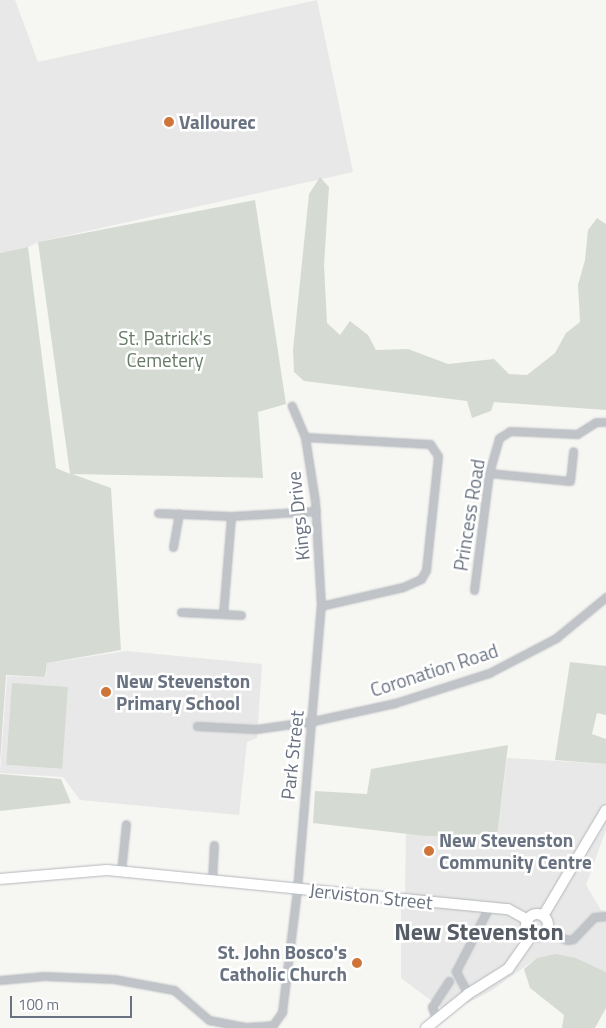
<!DOCTYPE html>
<style>
body{margin:0}
#map{position:relative;width:606px;height:1028px;overflow:hidden;background:#f6f6f3;font-family:"Titillium Web",sans-serif}
div>[style]{position:absolute}
.built>*{inset:0;background:#e7e8e7}
.green>*{inset:0;background:#d5dbd3;transform-origin:0 0}
.roads{filter:drop-shadow(0 0 1px #b3b6bb) drop-shadow(0 0 1px #b3b6bb)}
.street>*{height:7px;margin:-3.5px;padding:0 3.5px;transform-origin:3.5px;border-radius:3.5px;background:#c0c3c7}
.secondary>*{height:10px;margin:-5px;padding:0 5px;transform-origin:5px;border-radius:5px;background:#fff}
.secondary>.ring{margin:-5px;padding:0;box-sizing:content-box;background:none;border:10px solid #fff;border-radius:50%}
.dots>*{width:14px;height:14px;translate:-50% -50%;box-sizing:border-box;border:2px solid #fff;border-radius:50%}
span{translate:-50% -50%;white-space:nowrap;text-align:center;line-height:1.15;-webkit-text-stroke:5px #fff;paint-order:stroke}
.poi-label{font-size:19px;color:#697281;font-weight:700}
.left{translate:0 -50%;text-align:left}
.right{translate:-100% -50%;text-align:right}
.park-label{font-size:19px;color:#677967}
.street-label{font-size:19px;color:#697281}
.district-label{font-size:24px;color:#565d67;font-weight:700}
.scale{position:absolute;left:10px;top:996px;width:122px;height:22px;box-sizing:border-box;border:2px solid #697281;border-top:0;padding-left:6px;font-size:15px;line-height:18px;white-space:nowrap;color:#697281;-webkit-text-stroke:4px #fff;paint-order:stroke}
</style>
<div id="map">
<div class="built">
<div style="clip-path:polygon(0 0,15px 0,38px 62px,317px 0,353px 172px,38px 242px,28px 247px,0 253px)"></div>
<div style="clip-path:polygon(126px 651px,262px 664px,257px 738px,247px 742px,239px 815px,80px 800px,63px 777px,0 773px,7px 676px,46px 677px,47px 663px)"></div>
<div style="clip-path:polygon(507px 758px,606px 764px,606px 830px,586px 885px,601px 910px,606px 911px,606px 972px,576px 958px,537px 958px,491px 991px,448px 1013px,401px 978px,401px 909px,405px 895px,406px 833px,497px 837px)"></div>
</div>
<div class="green">
<div style="clip-path:polygon(320px 177px,329px 187px,324px 265px,327px 323px,340px 335px,350px 321px,368px 335px,376px 350px,408px 349px,448px 364px,494px 359px,509px 374px,527px 375px,555px 353px,566px 333px,580px 322px,578px 285px,585px 260px,588px 230px,597px 218px,606px 224px,606px 410px,494px 402px,491px 411px,472px 418px,467px 401px,304px 381px,294px 372px,293px 350px,309px 194px)"></div>
<div style="clip-path:polygon(255px 200px,286px 404px,258px 412px,263px 478px,72px 474px,111px 488px,121px 650px,47px 663px,45px 677px,6px 675px,0 762px,0 253px,28px 247px,56px 468px,70px 474px,38px 242px)"></div>
<div style="clip-path:polygon(570px 662px,606px 666px,606px 715px,597px 713px,592px 734px,606px 739px,606px 764px,555px 760px)"></div>
<div style="left:12px;top:683px;width:56px;height:82px;rotate:4deg"></div>
<div style="clip-path:polygon(508px 745px,497px 837px,425px 836px,313px 823px,315px 791px,367px 794px,371px 769px)"></div>
<div style="clip-path:polygon(0 774px,61px 779px,71px 803px,0 811px)"></div>
<div style="clip-path:polygon(556px 954px,576px 958px,606px 972px,606px 1008px,595px 1028px,562px 1028px,564px 1015px,530px 988px,524px 969px,537px 958px)"></div>
</div>
<div class="roads">
<div class="street">
<div style="left:305px;top:437px;width:125px;rotate:3.2deg"></div>
<div style="left:430px;top:444px;width:14px;rotate:56deg"></div>
<div style="left:438px;top:456px;width:115px;rotate:96deg"></div>
<div style="left:426px;top:570px;width:10px;rotate:119deg"></div>
<div style="left:421px;top:579px;width:20px;rotate:156deg"></div>
<div style="left:403px;top:587px;width:84px;rotate:167deg"></div>
<div style="left:489px;top:473px;width:81px;rotate:5.6deg"></div>
<div style="left:570px;top:481px;width:30px;rotate:-84deg"></div>
<div style="left:158px;top:513px;width:73px;rotate:2.4deg"></div>
<div style="left:231px;top:516px;width:85px;rotate:-3.4deg"></div>
<div style="left:173px;top:547px;width:34px;rotate:-80deg"></div>
<div style="left:474px;top:590px;width:118px;rotate:-82.7deg"></div>
<div style="left:489px;top:473px;width:36px;rotate:-74deg"></div>
<div style="left:499px;top:438px;width:13px;rotate:-32deg"></div>
<div style="left:510px;top:431px;width:67px;rotate:2.6deg"></div>
<div style="left:577px;top:434px;width:22px;rotate:-32deg"></div>
<div style="left:596px;top:422px;width:10px"></div>
<div style="left:181px;top:612px;width:60px;rotate:2.9deg"></div>
<div style="left:223px;top:614px;width:98px;rotate:-85.3deg"></div>
<div style="left:197px;top:726px;width:59px;rotate:2.9deg"></div>
<div style="left:256px;top:729px;width:58px;rotate:-8deg"></div>
<div style="left:313px;top:721px;width:84px;rotate:-12.4deg"></div>
<div style="left:395px;top:703px;width:99px;rotate:-17.7deg"></div>
<div style="left:489px;top:673px;width:76px;rotate:-27.6deg"></div>
<div style="left:556px;top:638px;width:65px;rotate:-39.4deg"></div>
<div style="left:121px;top:872px;width:48px;rotate:-84.1deg"></div>
<div style="left:212px;top:881px;width:36px;rotate:-87deg"></div>
<div style="left:547px;top:931px;width:22px;rotate:24deg"></div>
<div style="left:567px;top:940px;width:6px;rotate:-9deg"></div>
<div style="left:573px;top:939px;width:30px;rotate:-46deg"></div>
<div style="left:594px;top:917px;width:12px;rotate:-5deg"></div>
<div style="left:0;top:980px;width:44px;rotate:-5.2deg"></div>
<div style="left:44px;top:976px;width:70px;rotate:2.5deg"></div>
<div style="left:114px;top:979px;width:61px;rotate:10.4deg"></div>
<div style="left:174px;top:990px;width:46px;rotate:40.6deg"></div>
<div style="left:209px;top:1020px;width:38px;rotate:11deg"></div>
<div style="left:246px;top:1027px;width:27px;rotate:-4deg"></div>
<div style="left:273px;top:1025px;width:16px;rotate:-55deg"></div>
<div style="left:282px;top:1012px;width:124px;rotate:-83deg"></div>
<div style="left:297px;top:889px;width:284px;rotate:-85.2deg"></div>
<div style="left:321px;top:606px;width:105px;rotate:-93.3deg"></div>
<div style="left:315px;top:501px;width:65px;rotate:-98.9deg"></div>
<div style="left:305px;top:437px;width:34px;rotate:-113deg"></div>
<div style="left:468px;top:994px;width:26px;rotate:-118deg"></div>
<div style="left:456px;top:971px;width:72px;rotate:-62.7deg"></div>
<div style="left:436px;top:1019px;width:13px;rotate:-108deg"></div>
<div style="left:432px;top:1007px;width:31px;rotate:-57deg"></div>
</div>
<div class="secondary">
<div style="left:0;top:879px;width:107px;rotate:-4.8deg"></div>
<div style="left:107px;top:870px;width:403px;rotate:5.6deg"></div>
<div style="left:508px;top:909px;width:23px;rotate:29deg"></div>
<div class="ring" style="left:526px;top:914px;width:12px;height:12px"></div>
<div style="left:543px;top:916px;width:123px;rotate:-59.3deg"></div>
<div style="left:426px;top:1028px;width:54px;rotate:-39deg"></div>
<div style="left:468px;top:994px;width:47px;rotate:-32deg"></div>
<div style="left:508px;top:969px;width:42px;rotate:-54.8deg"></div>
</div>
</div>
<div class="dots">
<div style="left:169px;top:122px;background:#cf753a"></div>
<div style="left:106px;top:692px;background:#cf753a"></div>
<div style="left:429px;top:851px;background:#cf753a"></div>
<div style="left:357px;top:963px;background:#cf753a"></div>
</div>
<div class="poi-label">
<span class="left" style="left:179px;top:122px">Vallourec</span>
<span class="left" style="left:116px;top:692px">New Stevenston<br>Primary School</span>
<span class="left" style="left:439px;top:851px">New Stevenston<br>Community Centre</span>
<span class="right" style="left:347px;top:963px">St. John Bosco's<br>Catholic Church</span>
</div>
<div class="park-label">
<span style="left:165px;top:349px">St. Patrick's<br>Cemetery</span>
</div>
<div class="street-label">
<span style="left:469px;top:515px;rotate:-81deg">Princess Road</span>
<span style="left:298px;top:516px;rotate:-96deg">Kings Drive</span>
<span style="left:434px;top:670px;rotate:-18deg">Coronation Road</span>
<span style="left:292px;top:755px;rotate:-84deg">Park Street</span>
<span style="left:371px;top:896px;rotate:6deg">Jerviston Street</span>
</div>
<div class="district-label">
<span style="left:479px;top:932px">New Stevenston</span>
</div>
<div class="scale">100 m</div>
</div>
